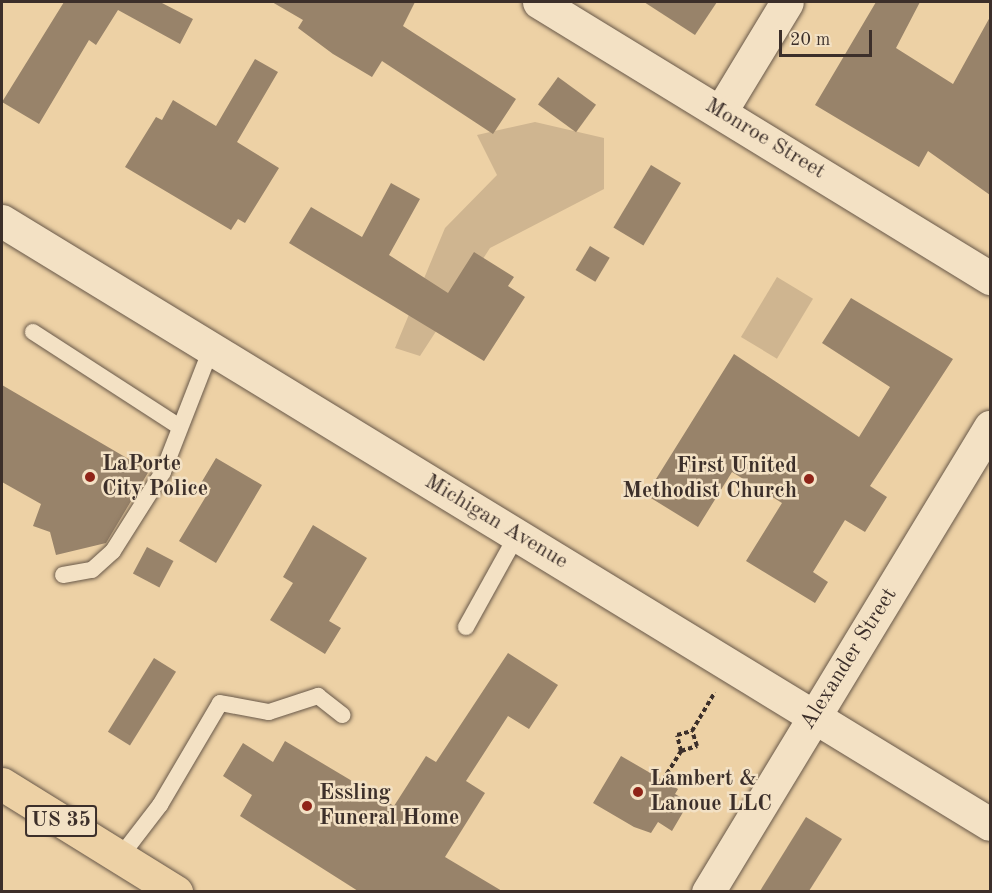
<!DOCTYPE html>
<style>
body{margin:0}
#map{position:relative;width:992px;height:893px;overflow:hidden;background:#edd1a5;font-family:"Old Standard TT",serif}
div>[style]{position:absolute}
.green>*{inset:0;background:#cfb590;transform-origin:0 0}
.building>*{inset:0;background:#98836a;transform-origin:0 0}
.path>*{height:4px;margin-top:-2px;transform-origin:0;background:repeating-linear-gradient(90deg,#3c2f2a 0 4.5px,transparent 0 7.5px)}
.roads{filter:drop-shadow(0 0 2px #685849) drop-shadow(0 0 2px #685849)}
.service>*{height:16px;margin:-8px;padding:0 8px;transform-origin:8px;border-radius:8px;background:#f3e1c4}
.minor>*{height:33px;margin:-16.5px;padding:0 16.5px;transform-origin:16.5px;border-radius:16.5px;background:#f3e1c4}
.secondary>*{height:33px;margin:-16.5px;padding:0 16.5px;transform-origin:16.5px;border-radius:16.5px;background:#f3e1c4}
.primary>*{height:33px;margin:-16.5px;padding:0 16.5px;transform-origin:16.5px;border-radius:16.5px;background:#edd1a5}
.dots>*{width:16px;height:16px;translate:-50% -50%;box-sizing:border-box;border:3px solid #f3e1c4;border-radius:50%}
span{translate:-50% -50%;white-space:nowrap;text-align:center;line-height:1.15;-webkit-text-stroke:5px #f3e1c4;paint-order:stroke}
.shield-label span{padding:2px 4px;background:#f3e1c4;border:2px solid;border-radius:4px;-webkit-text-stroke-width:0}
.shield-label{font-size:21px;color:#3c2f2a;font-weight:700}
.street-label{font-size:22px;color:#3c2f2a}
.poi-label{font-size:22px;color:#3c2f2a;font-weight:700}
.left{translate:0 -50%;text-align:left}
.right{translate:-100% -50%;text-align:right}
.frame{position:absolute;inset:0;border:3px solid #3c2f2a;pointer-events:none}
.scale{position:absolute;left:779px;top:30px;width:93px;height:27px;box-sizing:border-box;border:3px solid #3c2f2a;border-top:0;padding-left:8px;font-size:18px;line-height:21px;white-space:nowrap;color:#3c2f2a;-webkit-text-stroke:4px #f3e1c4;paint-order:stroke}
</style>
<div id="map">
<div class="green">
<div style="clip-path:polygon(535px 122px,604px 138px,604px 189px,490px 248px,420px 356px,395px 348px,445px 228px,497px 175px,477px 135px)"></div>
<div style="left:777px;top:277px;width:42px;height:70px;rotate:31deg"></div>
</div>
<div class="building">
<div style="clip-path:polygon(64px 2px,160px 2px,193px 19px,180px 44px,118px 10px,96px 45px,89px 40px,39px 124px,2px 102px)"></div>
<div style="clip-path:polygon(272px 2px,415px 2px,403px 26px,516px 99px,493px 134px,382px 61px,372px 77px,333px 54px,298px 28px,303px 20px)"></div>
<div style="clip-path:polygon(644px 2px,717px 2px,695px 35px)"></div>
<div style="clip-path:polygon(876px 2px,920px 2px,896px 48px,953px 84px,990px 17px,990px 195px,928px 151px,919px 167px,815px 105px)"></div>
<div style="clip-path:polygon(255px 59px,278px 72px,237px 142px,279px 168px,245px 223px,238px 219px,231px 230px,125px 167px,156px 117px,162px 120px,173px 100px,216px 126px)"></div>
<div style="left:558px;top:77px;width:47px;height:34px;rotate:36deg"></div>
<div style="left:651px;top:165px;width:35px;height:73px;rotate:31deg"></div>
<div style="clip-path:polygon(391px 183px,420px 199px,389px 255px,448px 293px,474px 252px,514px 277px,508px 286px,525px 297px,484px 361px,289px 243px,311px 207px,362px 237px)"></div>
<div style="left:590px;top:246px;width:23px;height:28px;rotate:31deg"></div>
<div style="clip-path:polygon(851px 298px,953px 359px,870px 486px,887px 497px,865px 532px,845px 520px,813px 572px,828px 582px,815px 603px,746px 561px,782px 503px,732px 472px,698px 527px,646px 495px,734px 354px,859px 437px,890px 387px,822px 343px)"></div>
<div style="clip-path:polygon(2px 385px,149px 471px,106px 543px,56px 555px,50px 532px,33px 526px,41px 504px,2px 482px)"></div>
<div style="clip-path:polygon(216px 458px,262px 485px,216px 563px,179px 541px,211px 488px,201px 483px)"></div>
<div style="clip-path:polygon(313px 525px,367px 558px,329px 621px,341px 628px,325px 654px,270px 620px,293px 583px,283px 577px)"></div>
<div style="left:147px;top:547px;width:30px;height:30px;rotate:28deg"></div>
<div style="clip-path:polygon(508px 653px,558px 685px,529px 729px,508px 716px,466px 781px,485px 793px,445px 857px,502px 891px,358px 891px,240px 816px,252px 795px,223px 776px,243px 743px,273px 762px,285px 741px,394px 806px,426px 756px,436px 762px)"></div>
<div style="left:154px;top:658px;width:26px;height:87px;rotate:32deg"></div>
<div style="clip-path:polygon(621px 756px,678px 789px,675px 794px,689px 802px,672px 831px,658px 822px,651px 833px,634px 827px,593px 803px)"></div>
<div style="clip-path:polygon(806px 817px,842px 839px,809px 891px,760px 891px)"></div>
</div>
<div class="path">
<div style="left:681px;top:751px;width:16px;rotate:-104deg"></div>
<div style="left:677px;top:735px;width:16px;rotate:-15deg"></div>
<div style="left:692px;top:731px;width:45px;rotate:-59.5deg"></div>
<div style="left:663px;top:780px;width:34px;rotate:-58deg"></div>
<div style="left:681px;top:751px;width:17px;rotate:-17deg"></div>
<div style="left:697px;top:746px;width:16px;rotate:-108deg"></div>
</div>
<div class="roads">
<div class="service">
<div style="left:33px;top:332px;width:171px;rotate:32.9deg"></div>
<div style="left:63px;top:575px;width:29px;rotate:-10deg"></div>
<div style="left:92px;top:570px;width:28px;rotate:-42deg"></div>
<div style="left:113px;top:551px;width:93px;rotate:-57.7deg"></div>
<div style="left:163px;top:472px;width:132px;rotate:-68.7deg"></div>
<div style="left:466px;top:627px;width:105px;rotate:-61deg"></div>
<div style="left:120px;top:857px;width:66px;rotate:-52.4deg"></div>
<div style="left:160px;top:805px;width:118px;rotate:-59.5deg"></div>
<div style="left:220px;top:703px;width:50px;rotate:10.4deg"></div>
<div style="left:269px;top:712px;width:52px;rotate:-18.1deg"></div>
<div style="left:318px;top:696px;width:31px;rotate:38deg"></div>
</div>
<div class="minor">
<div style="left:721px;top:111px;width:127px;rotate:-58.8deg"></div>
<div style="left:2px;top:221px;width:1157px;rotate:31.4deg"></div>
<div style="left:708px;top:892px;width:544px;rotate:-58.77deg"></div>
</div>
<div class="secondary">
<div style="left:539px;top:2px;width:529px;rotate:31.47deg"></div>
</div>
<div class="primary">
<div style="left:2px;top:784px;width:205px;rotate:31.8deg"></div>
</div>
</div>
<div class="dots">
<div style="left:90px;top:477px;background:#8f2418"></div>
<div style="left:809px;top:479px;background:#8f2418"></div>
<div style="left:638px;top:792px;background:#8f2418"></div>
<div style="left:307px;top:806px;background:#8f2418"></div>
</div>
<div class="shield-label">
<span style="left:61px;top:821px">US 35</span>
</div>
<div class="street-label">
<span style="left:765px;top:139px;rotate:31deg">Monroe Street</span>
<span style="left:496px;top:522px;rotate:31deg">Michigan Avenue</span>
<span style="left:849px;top:659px;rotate:-58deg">Alexander Street</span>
</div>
<div class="poi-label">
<span class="left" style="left:102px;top:477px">LaPorte<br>City Police</span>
<span class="right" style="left:797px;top:479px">First United<br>Methodist Church</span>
<span class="left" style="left:650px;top:792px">Lambert &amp;<br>Lanoue LLC</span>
<span class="left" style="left:319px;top:806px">Essling<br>Funeral Home</span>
</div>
<div class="frame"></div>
<div class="scale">20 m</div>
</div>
